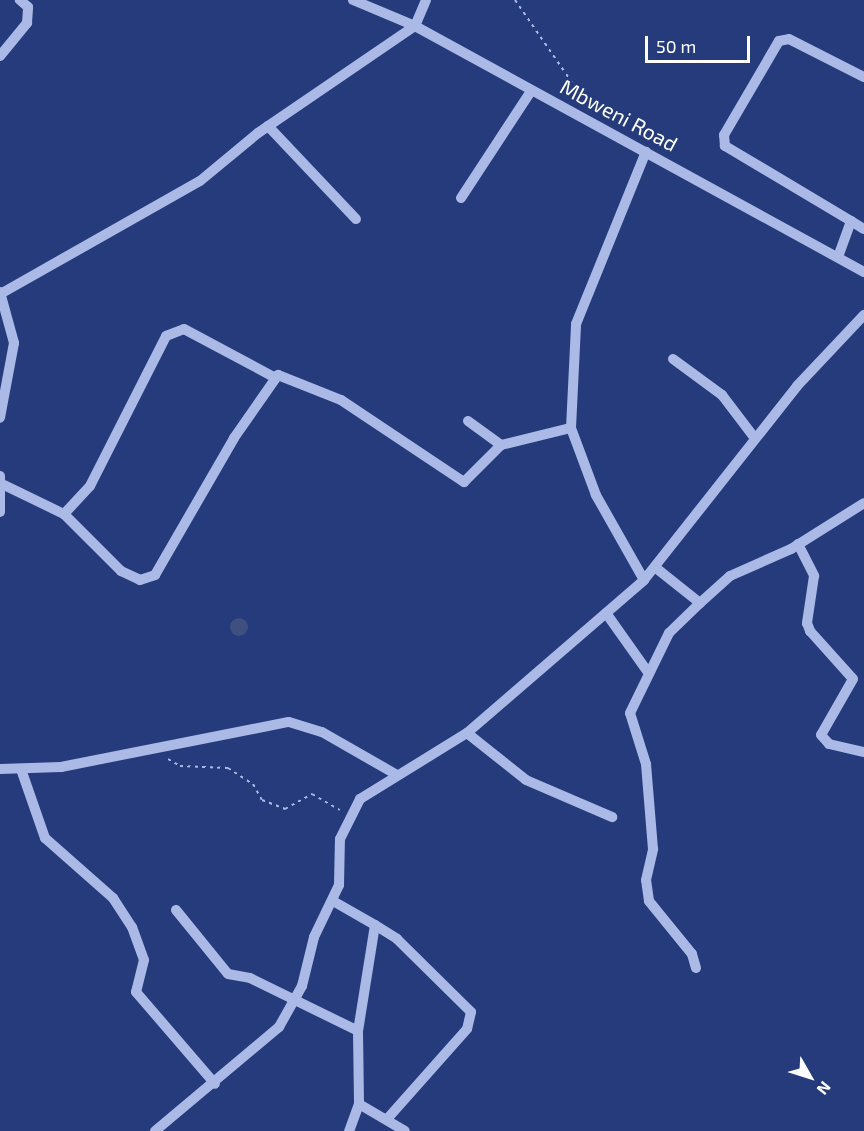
<!DOCTYPE html>
<style>
body{margin:0}
#map{position:relative;width:864px;height:1131px;overflow:hidden;background:#253b7c;font-family:"Exo 2",sans-serif}
div>[style]{position:absolute}
.water>*{inset:0;background:#3f4f80}
.round{border-radius:50%}
.path>*{height:2px;margin-top:-1px;transform-origin:0;background:repeating-linear-gradient(90deg,#aab9e5 0 3px,transparent 0 7.5px)}
.minor>*{height:10px;margin:-5px;padding:0 5px;transform-origin:5px;border-radius:5px;background:#aab9e5}
span{translate:-50% -50%;white-space:nowrap;text-align:center;line-height:1.15;-webkit-text-stroke:5px #253b7c;paint-order:stroke}
.street-label{font-size:21px;color:#fff}
.north{position:absolute;left:780px;top:1047px;width:60px;height:60px;-webkit-text-stroke:4px #253b7c;paint-order:stroke;rotate:129deg;font-size:16px;font-weight:700;line-height:24px;text-align:center;color:#fff}
.north::after{content:'';display:block;margin:auto;width:21px;height:27px;background:#fff;clip-path:polygon(50% 0,100% 100%,50% 72%,0 100%)}
.scale{position:absolute;left:645px;top:36px;width:105px;height:27px;box-sizing:border-box;border:3px solid #fff;border-top:0;padding-left:8px;font-size:18px;line-height:21px;white-space:nowrap;color:#fff;-webkit-text-stroke:4px #253b7c;paint-order:stroke}
</style>
<div id="map">
<div class="water">
<div class="round" style="left:230px;top:618px;width:18px;height:18px"></div>
</div>
<div class="path">
<div style="left:515px;top:0;width:129px;rotate:55.4deg"></div>
<div style="left:168px;top:759px;width:14px;rotate:30deg"></div>
<div style="left:180px;top:766px;width:48px;rotate:2.4deg"></div>
<div style="left:228px;top:768px;width:30px;rotate:33deg"></div>
<div style="left:253px;top:784px;width:18px;rotate:61deg"></div>
<div style="left:262px;top:800px;width:25px;rotate:21deg"></div>
<div style="left:285px;top:809px;width:31px;rotate:-29deg"></div>
<div style="left:312px;top:794px;width:32px;rotate:30deg"></div>
</div>
<div class="minor">
<div style="left:353px;top:0;width:67px;rotate:22.8deg"></div>
<div style="left:415px;top:26px;width:512px;rotate:28.72deg"></div>
<div style="left:0;top:56px;width:43px;rotate:-50.7deg"></div>
<div style="left:27px;top:23px;width:16px;rotate:-86deg"></div>
<div style="left:28px;top:7px;width:11px;rotate:-139deg"></div>
<div style="left:268px;top:126px;width:128px;rotate:46.6deg"></div>
<div style="left:461px;top:198px;width:128px;rotate:-56.8deg"></div>
<div style="left:851px;top:221px;width:15px;rotate:32deg"></div>
<div style="left:838px;top:257px;width:38px;rotate:-70deg"></div>
<div style="left:851px;top:221px;width:147px;rotate:-149.2deg"></div>
<div style="left:725px;top:146px;width:11px;rotate:-95deg"></div>
<div style="left:724px;top:135px;width:109px;rotate:-59.7deg"></div>
<div style="left:779px;top:41px;width:10px;rotate:-11deg"></div>
<div style="left:789px;top:39px;width:84px;rotate:26.9deg"></div>
<div style="left:0;top:292px;width:53px;rotate:74.6deg"></div>
<div style="left:14px;top:343px;width:76px;rotate:100.6deg"></div>
<div style="left:2px;top:293px;width:227px;rotate:-29.5deg"></div>
<div style="left:200px;top:181px;width:75px;rotate:-39.6deg"></div>
<div style="left:258px;top:133px;width:190px;rotate:-34.3deg"></div>
<div style="left:415px;top:26px;width:28px;rotate:-67deg"></div>
<div style="left:673px;top:359px;width:61px;rotate:36.3deg"></div>
<div style="left:722px;top:395px;width:53px;rotate:52.7deg"></div>
<div style="left:468px;top:421px;width:41px;rotate:36deg"></div>
<div style="left:0;top:476px;width:36px;rotate:90deg"></div>
<div style="left:4px;top:485px;width:67px;rotate:25.8deg"></div>
<div style="left:64px;top:514px;width:81px;rotate:45deg"></div>
<div style="left:121px;top:571px;width:21px;rotate:25deg"></div>
<div style="left:140px;top:580px;width:16px;rotate:-18deg"></div>
<div style="left:155px;top:575px;width:158px;rotate:-60deg"></div>
<div style="left:234px;top:438px;width:77px;rotate:-55.1deg"></div>
<div style="left:278px;top:375px;width:68px;rotate:21.6deg"></div>
<div style="left:341px;top:400px;width:148px;rotate:33.7deg"></div>
<div style="left:464px;top:482px;width:52px;rotate:-45deg"></div>
<div style="left:501px;top:445px;width:72px;rotate:-13.7deg"></div>
<div style="left:64px;top:514px;width:38px;rotate:-47deg"></div>
<div style="left:90px;top:486px;width:168px;rotate:-63.1deg"></div>
<div style="left:166px;top:336px;width:19px;rotate:-21deg"></div>
<div style="left:184px;top:329px;width:102px;rotate:28.1deg"></div>
<div style="left:798px;top:544px;width:36px;rotate:63deg"></div>
<div style="left:814px;top:576px;width:48px;rotate:98.5deg"></div>
<div style="left:807px;top:623px;width:9px;rotate:69deg"></div>
<div style="left:810px;top:631px;width:64px;rotate:48.1deg"></div>
<div style="left:853px;top:679px;width:64px;rotate:119.7deg"></div>
<div style="left:821px;top:735px;width:12px;rotate:48deg"></div>
<div style="left:829px;top:744px;width:36px;rotate:13deg"></div>
<div style="left:656px;top:568px;width:56px;rotate:38.5deg"></div>
<div style="left:644px;top:580px;width:98px;rotate:-119.5deg"></div>
<div style="left:596px;top:495px;width:72px;rotate:-110.5deg"></div>
<div style="left:571px;top:428px;width:104px;rotate:-87.2deg"></div>
<div style="left:576px;top:324px;width:186px;rotate:-67.9deg"></div>
<div style="left:606px;top:613px;width:71px;rotate:54.7deg"></div>
<div style="left:467px;top:733px;width:75px;rotate:38.5deg"></div>
<div style="left:526px;top:780px;width:94px;rotate:23.3deg"></div>
<div style="left:0;top:769px;width:61px;rotate:-1.9deg"></div>
<div style="left:61px;top:767px;width:232px;rotate:-11.2deg"></div>
<div style="left:289px;top:722px;width:34px;rotate:17deg"></div>
<div style="left:322px;top:732px;width:86px;rotate:29.8deg"></div>
<div style="left:22px;top:772px;width:70px;rotate:70.8deg"></div>
<div style="left:45px;top:838px;width:91px;rotate:41.4deg"></div>
<div style="left:113px;top:898px;width:35px;rotate:57deg"></div>
<div style="left:132px;top:927px;width:35px;rotate:70deg"></div>
<div style="left:144px;top:960px;width:33px;rotate:104deg"></div>
<div style="left:136px;top:992px;width:121px;rotate:49.3deg"></div>
<div style="left:333px;top:901px;width:48px;rotate:29.7deg"></div>
<div style="left:375px;top:925px;width:107px;rotate:99.1deg"></div>
<div style="left:358px;top:1031px;width:73px;rotate:89.2deg"></div>
<div style="left:359px;top:1104px;width:29px;rotate:110deg"></div>
<div style="left:176px;top:910px;width:82px;rotate:50.9deg"></div>
<div style="left:228px;top:974px;width:22px;rotate:10deg"></div>
<div style="left:250px;top:978px;width:120px;rotate:26.1deg"></div>
<div style="left:375px;top:925px;width:26px;rotate:32deg"></div>
<div style="left:397px;top:939px;width:104px;rotate:44.6deg"></div>
<div style="left:471px;top:1012px;width:17px;rotate:103deg"></div>
<div style="left:467px;top:1029px;width:119px;rotate:131.6deg"></div>
<div style="left:696px;top:968px;width:15px;rotate:-106deg"></div>
<div style="left:692px;top:954px;width:68px;rotate:-129.1deg"></div>
<div style="left:649px;top:901px;width:21px;rotate:-98deg"></div>
<div style="left:646px;top:880px;width:32px;rotate:-77deg"></div>
<div style="left:653px;top:849px;width:85px;rotate:-94.7deg"></div>
<div style="left:646px;top:764px;width:53px;rotate:-107.4deg"></div>
<div style="left:630px;top:713px;width:89px;rotate:-64deg"></div>
<div style="left:669px;top:633px;width:43px;rotate:-44.1deg"></div>
<div style="left:700px;top:603px;width:40px;rotate:-42deg"></div>
<div style="left:730px;top:576px;width:67px;rotate:-23.9deg"></div>
<div style="left:791px;top:549px;width:86px;rotate:-32.2deg"></div>
<div style="left:359px;top:1104px;width:53px;rotate:30.4deg"></div>
<div style="left:155px;top:1131px;width:162px;rotate:-40deg"></div>
<div style="left:279px;top:1027px;width:47px;rotate:-60.7deg"></div>
<div style="left:302px;top:986px;width:50px;rotate:-76.2deg"></div>
<div style="left:314px;top:937px;width:58px;rotate:-64.3deg"></div>
<div style="left:339px;top:885px;width:46px;rotate:-88.8deg"></div>
<div style="left:340px;top:839px;width:45px;rotate:-63.4deg"></div>
<div style="left:360px;top:799px;width:126px;rotate:-31.7deg"></div>
<div style="left:467px;top:733px;width:234px;rotate:-40.8deg"></div>
<div style="left:644px;top:580px;width:247px;rotate:-51.7deg"></div>
<div style="left:797px;top:386px;width:98px;rotate:-46.7deg"></div>
</div>
<div class="street-label">
<span style="left:619px;top:115px;rotate:28deg">Mbweni Road</span>
</div>
<div class="north">N</div>
<div class="scale">50 m</div>
</div>
